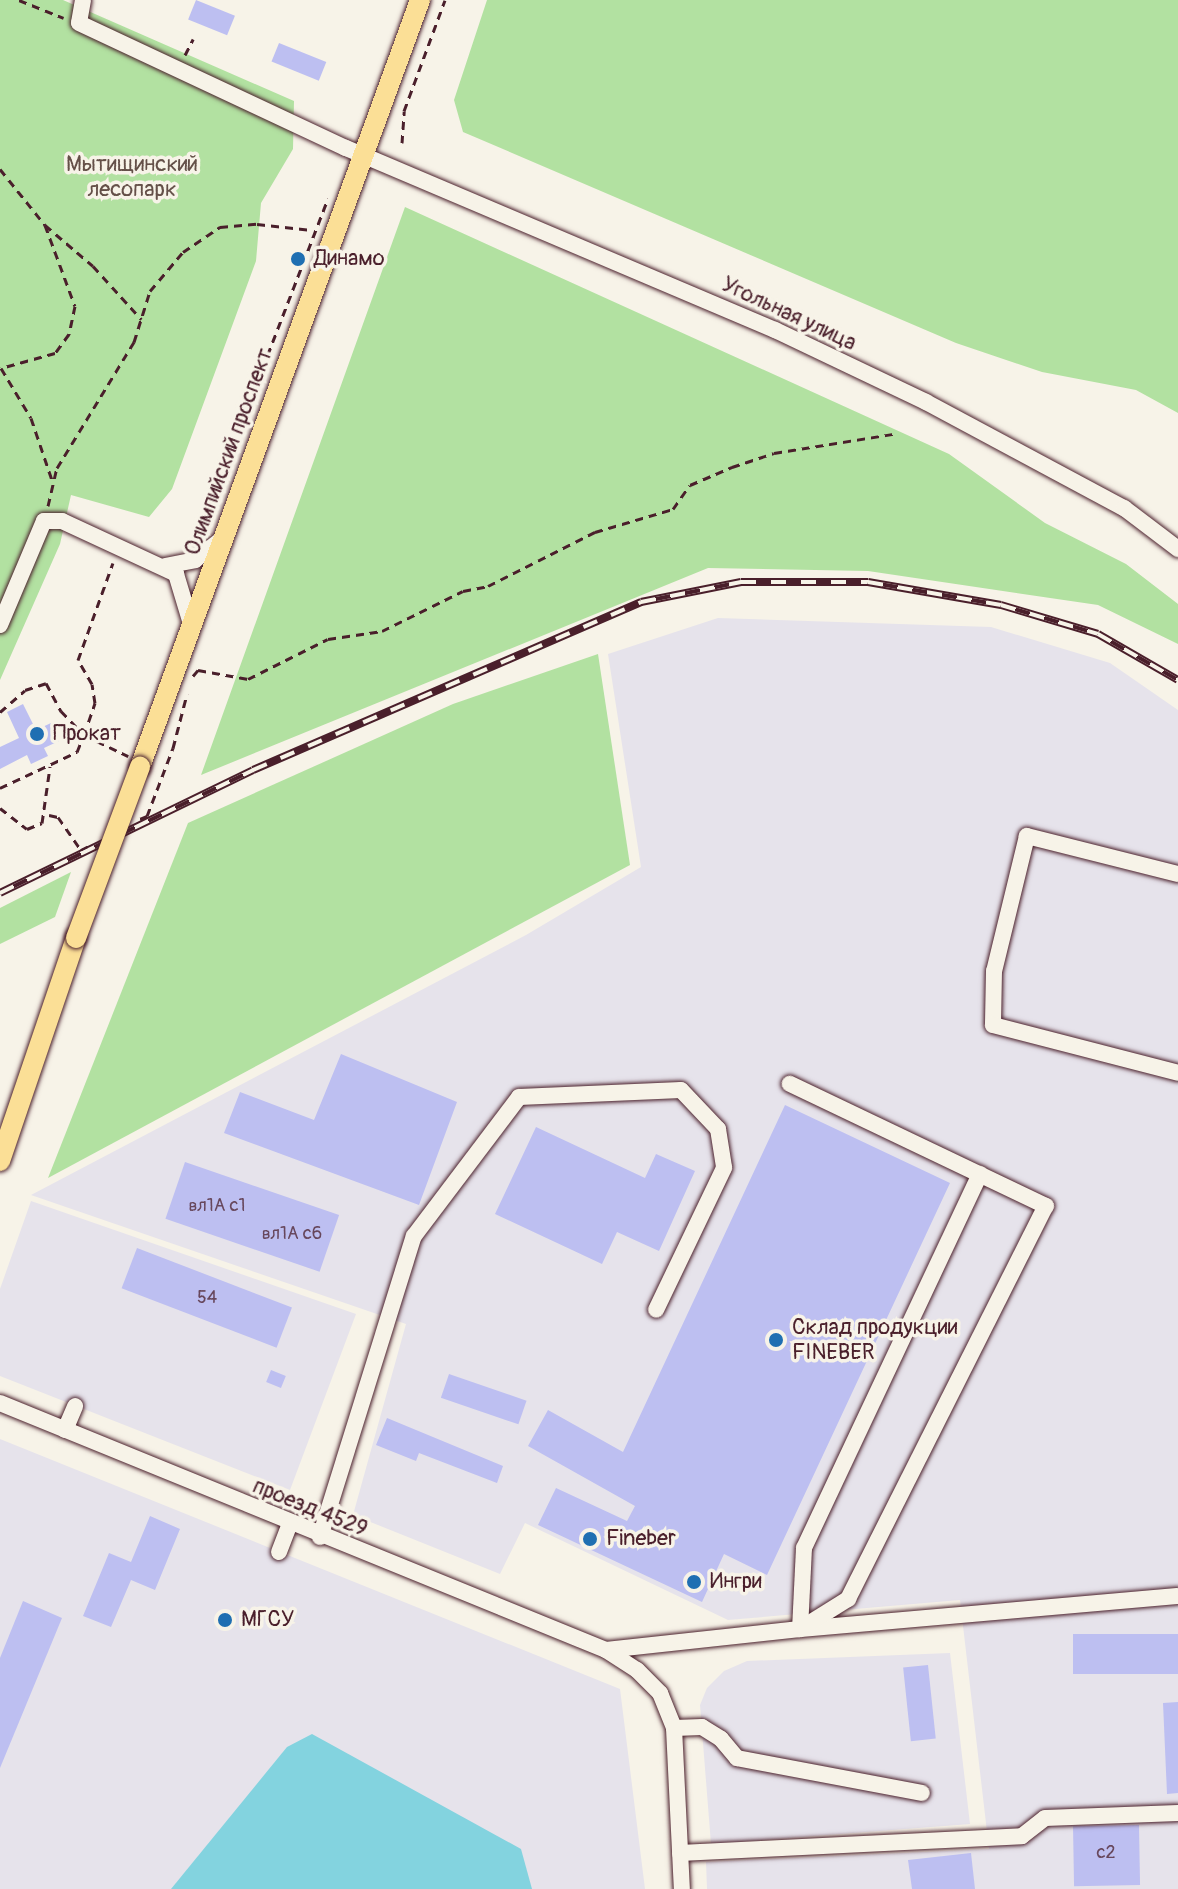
<!DOCTYPE html>
<meta charset="utf-8">
<style>
body{margin:0}
#map{position:relative;width:1178px;height:1889px;overflow:hidden;background:#f7f3e8;font-family:Pangolin,sans-serif}
div>[style]{position:absolute}
.built>*{inset:0;background:#e6e3eb}
.green>*{inset:0;background:#b2e1a1}
.water>*{inset:0;background:#83d3df}
.building>*{inset:0;background:#bdbff1;transform-origin:0 0}
.path>*{height:3px;margin-top:-1.5px;transform-origin:0;background:repeating-linear-gradient(90deg,#4a1f2b 0 8px,transparent 0 14px)}
.roads{filter:drop-shadow(0 0 2px #4a1f2b) drop-shadow(0 0 2px #4a1f2b)}
.minor>*{height:16px;margin:-8px;padding:0 8px;transform-origin:8px;border-radius:8px;background:#f7f3e8}
.major>*{height:20px;margin:-10px;padding:0 10px;transform-origin:10px;border-radius:10px;background:#fbdf96}
.rail>*{height:8px;margin-top:-4px;transform-origin:0;background:repeating-linear-gradient(90deg,#f7f3e8 0 15px,#4a1f2b 0 30px);box-sizing:border-box;border-block:2px solid #4a1f2b}
.bridges{filter:drop-shadow(0 0 2px #4a1f2b) drop-shadow(0 0 2px #4a1f2b)}
.major-bridge>*{height:20px;margin:-10px;padding:0 10px;transform-origin:10px;border-radius:10px;background:#fbdf96}
.dots>*{width:22px;height:22px;translate:-50% -50%;box-sizing:border-box;border:4px solid #f7f3e8;border-radius:50%}
span{translate:-50% -50%;white-space:nowrap;text-align:center;line-height:1.15;-webkit-text-stroke:7px #f7f3e8;paint-order:stroke}
.number-label{font-size:18px;color:#67475c}
.number-label span{-webkit-text-stroke-width:0}
.park-label{font-size:22px;color:#645048}
.poi-label{font-size:22px;color:#4a1f2b}
.left{translate:0 -50%;text-align:left}
.street-label{font-size:22px;color:#4a1f2b}
</style>
<div id="map">
<div class="built">
<div style="clip-path:polygon(718px 618px,991px 627px,1110px 663px,1178px 710px,1178px 1889px,707px 1889px,706px 1862px,989px 1849px,960px 1600px,728px 1620px,525px 1523px,500px 1574px,353px 1515px,406px 1324px,31px 1195px,526px 935px,641px 867px,608px 654px)"></div>
<div style="clip-path:polygon(31px 1201px,356px 1314px,290px 1490px,0 1376px,0 1289px)"></div>
<div style="clip-path:polygon(0 1439px,620px 1689px,645px 1889px,0 1889px)"></div>
<div style="clip-path:polygon(950px 1653px,970px 1824px,711px 1844px,700px 1705px,707px 1688px,724px 1671px,747px 1661px)"></div>
</div>
<div class="green">
<div style="clip-path:polygon(0 0,63px 0,294px 101px,293px 149px,261px 203px,256px 261px,172px 489px,149px 517px,71px 495px,60px 544px,0 680px)"></div>
<div style="clip-path:polygon(487px 0,1178px 0,1178px 413px,1136px 390px,1042px 372px,956px 343px,463px 132px,454px 100px)"></div>
<div style="clip-path:polygon(405px 207px,949px 454px,1045px 523px,1126px 564px,1178px 604px,1178px 644px,1098px 605px,868px 571px,708px 568px,201px 775px)"></div>
<div style="clip-path:polygon(598px 654px,630px 865px,48px 1178px,188px 823px,453px 704px)"></div>
<div style="clip-path:polygon(71px 872px,55px 917px,0 944px,0 908px)"></div>
</div>
<div class="water">
<div style="clip-path:polygon(312px 1734px,521px 1849px,532px 1889px,171px 1889px,287px 1747px)"></div>
</div>
<div class="building">
<div style="left:196px;top:0;width:42px;height:21px;rotate:22deg"></div>
<div style="left:279px;top:43px;width:51px;height:20px;rotate:22deg"></div>
<div style="clip-path:polygon(23px 704px,36px 730px,51px 723px,59px 741px,44px 748px,48px 756px,31px 764px,27px 755px,0 769px,0 747px,19px 738px,7px 712px)"></div>
<div style="clip-path:polygon(341px 1054px,457px 1102px,419px 1205px,224px 1133px,240px 1092px,314px 1120px)"></div>
<div style="clip-path:polygon(785px 1105px,950px 1183px,767px 1575px,724px 1554px,702px 1602px,538px 1525px,556px 1488px,627px 1521px,635px 1506px,528px 1446px,548px 1410px,623px 1452px)"></div>
<div style="clip-path:polygon(536px 1127px,645px 1178px,656px 1154px,695px 1171px,659px 1251px,617px 1232px,602px 1264px,495px 1214px)"></div>
<div style="left:185px;top:1162px;width:163px;height:60px;rotate:19deg"></div>
<div style="left:137px;top:1248px;width:166px;height:43px;rotate:21deg"></div>
<div style="left:271px;top:1370px;width:16px;height:13px;rotate:22deg"></div>
<div style="left:449px;top:1374px;width:82px;height:25px;rotate:19deg"></div>
<div style="clip-path:polygon(387px 1418px,503px 1466px,497px 1483px,419px 1453px,416px 1461px,376px 1445px)"></div>
<div style="clip-path:polygon(150px 1516px,180px 1529px,155px 1590px,131px 1580px,111px 1627px,83px 1616px,109px 1553px,131px 1562px)"></div>
<div style="clip-path:polygon(23px 1601px,62px 1618px,0 1768px,0 1658px)"></div>
<div style="left:1178px;top:1634px;width:40px;height:105px;rotate:90deg"></div>
<div style="left:928px;top:1665px;width:74px;height:25px;rotate:84deg"></div>
<div style="clip-path:polygon(1178px 1702px,1178px 1793px,1167px 1794px,1163px 1703px)"></div>
<div style="left:1139px;top:1825px;width:60px;height:66px;rotate:89deg"></div>
<div style="clip-path:polygon(971px 1853px,975px 1889px,912px 1889px,908px 1860px)"></div>
</div>
<div class="path">
<div style="left:19px;top:0;width:48px;rotate:21.8deg"></div>
<div style="left:185px;top:55px;width:18px;rotate:-63deg"></div>
<div style="left:402px;top:143px;width:32px;rotate:-86deg"></div>
<div style="left:404px;top:111px;width:118px;rotate:-69.7deg"></div>
<div style="left:0;top:169px;width:72px;rotate:51.2deg"></div>
<div style="left:45px;top:225px;width:63px;rotate:40.5deg"></div>
<div style="left:93px;top:266px;width:72px;rotate:47.8deg"></div>
<div style="left:45px;top:225px;width:86px;rotate:69.7deg"></div>
<div style="left:75px;top:306px;width:29px;rotate:102deg"></div>
<div style="left:69px;top:334px;width:24px;rotate:126deg"></div>
<div style="left:55px;top:353px;width:56px;rotate:164.5deg"></div>
<div style="left:1px;top:368px;width:58px;rotate:59deg"></div>
<div style="left:31px;top:418px;width:65px;rotate:71.3deg"></div>
<div style="left:48px;top:506px;width:39px;rotate:-77deg"></div>
<div style="left:57px;top:468px;width:148px;rotate:-58.6deg"></div>
<div style="left:134px;top:342px;width:53px;rotate:-72.6deg"></div>
<div style="left:150px;top:291px;width:51px;rotate:-49.8deg"></div>
<div style="left:183px;top:252px;width:45px;rotate:-34deg"></div>
<div style="left:220px;top:227px;width:37px;rotate:-5deg"></div>
<div style="left:257px;top:224px;width:55px;rotate:6.2deg"></div>
<div style="left:197px;top:538px;width:364px;rotate:-68.9deg"></div>
<div style="left:193px;top:676px;width:8px;rotate:-50deg"></div>
<div style="left:198px;top:670px;width:51px;rotate:10.2deg"></div>
<div style="left:248px;top:679px;width:89px;rotate:-26.6deg"></div>
<div style="left:328px;top:639px;width:55px;rotate:-8.4deg"></div>
<div style="left:382px;top:631px;width:90px;rotate:-26.3deg"></div>
<div style="left:463px;top:591px;width:25px;rotate:-11deg"></div>
<div style="left:488px;top:586px;width:120px;rotate:-26.8deg"></div>
<div style="left:595px;top:532px;width:81px;rotate:-16.4deg"></div>
<div style="left:673px;top:509px;width:29px;rotate:-55deg"></div>
<div style="left:690px;top:485px;width:46px;rotate:-23.2deg"></div>
<div style="left:732px;top:467px;width:44px;rotate:-18.4deg"></div>
<div style="left:774px;top:453px;width:121px;rotate:-9.1deg"></div>
<div style="left:0;top:712px;width:33px;rotate:-41deg"></div>
<div style="left:25px;top:690px;width:22px;rotate:-18deg"></div>
<div style="left:46px;top:683px;width:32px;rotate:62deg"></div>
<div style="left:61px;top:711px;width:33px;rotate:46deg"></div>
<div style="left:84px;top:735px;width:34px;rotate:-71deg"></div>
<div style="left:95px;top:703px;width:19px;rotate:-99deg"></div>
<div style="left:92px;top:684px;width:28px;rotate:-120deg"></div>
<div style="left:78px;top:660px;width:103px;rotate:-70.2deg"></div>
<div style="left:0;top:788px;width:85px;rotate:-25.1deg"></div>
<div style="left:77px;top:752px;width:18px;rotate:-68deg"></div>
<div style="left:84px;top:735px;width:49px;rotate:25.5deg"></div>
<div style="left:0;top:808px;width:34px;rotate:38deg"></div>
<div style="left:27px;top:829px;width:16px;rotate:-22deg"></div>
<div style="left:42px;top:823px;width:57px;rotate:-81.9deg"></div>
<div style="left:49px;top:815px;width:9px;rotate:13deg"></div>
<div style="left:58px;top:817px;width:40px;rotate:55.1deg"></div>
<div style="left:81px;top:850px;width:11px;rotate:-27deg"></div>
<div style="left:140px;top:819px;width:8px;rotate:-23deg"></div>
<div style="left:147px;top:816px;width:73px;rotate:-69.1deg"></div>
<div style="left:173px;top:748px;width:56px;rotate:-75.5deg"></div>
</div>
<div class="roads">
<div class="minor">
<div style="left:83px;top:0;width:23px;rotate:100deg"></div>
<div style="left:79px;top:23px;width:295px;rotate:25.1deg"></div>
<div style="left:346px;top:148px;width:466px;rotate:23deg"></div>
<div style="left:775px;top:330px;width:167px;rotate:25.5deg"></div>
<div style="left:926px;top:402px;width:225px;rotate:28.2deg"></div>
<div style="left:1124px;top:508px;width:68px;rotate:37.2deg"></div>
<div style="left:165px;top:566px;width:31px;rotate:-11deg"></div>
<div style="left:195px;top:560px;width:34px;rotate:-38deg"></div>
<div style="left:0;top:625px;width:113px;rotate:-67.1deg"></div>
<div style="left:44px;top:521px;width:18px"></div>
<div style="left:62px;top:521px;width:126px;rotate:24.9deg"></div>
<div style="left:176px;top:574px;width:52px;rotate:73.3deg"></div>
<div style="left:1178px;top:874px;width:156px;rotate:-165.9deg"></div>
<div style="left:1027px;top:836px;width:139px;rotate:103.7deg"></div>
<div style="left:994px;top:971px;width:54px;rotate:91.1deg"></div>
<div style="left:993px;top:1025px;width:191px;rotate:14.5deg"></div>
<div style="left:980px;top:1174px;width:413px;rotate:115.2deg"></div>
<div style="left:804px;top:1548px;width:81px;rotate:92.8deg"></div>
<div style="left:800px;top:1629px;width:379px;rotate:-5deg"></div>
<div style="left:0;top:1403px;width:654px;rotate:22.18deg"></div>
<div style="left:606px;top:1650px;width:37px;rotate:33deg"></div>
<div style="left:637px;top:1670px;width:33px;rotate:45deg"></div>
<div style="left:660px;top:1693px;width:38px;rotate:68deg"></div>
<div style="left:674px;top:1728px;width:161px;rotate:87.2deg"></div>
<div style="left:65px;top:1430px;width:26px;rotate:-67deg"></div>
<div style="left:320px;top:1537px;width:315px;rotate:-72.7deg"></div>
<div style="left:414px;top:1236px;width:174px;rotate:-52.9deg"></div>
<div style="left:519px;top:1097px;width:162px;rotate:-2.5deg"></div>
<div style="left:681px;top:1090px;width:54px;rotate:46.5deg"></div>
<div style="left:718px;top:1129px;width:39px;rotate:81deg"></div>
<div style="left:724px;top:1168px;width:157px;rotate:115.6deg"></div>
<div style="left:279px;top:1552px;width:30px;rotate:-69deg"></div>
<div style="left:606px;top:1650px;width:195px;rotate:-6.2deg"></div>
<div style="left:800px;top:1629px;width:57px;rotate:-32deg"></div>
<div style="left:848px;top:1599px;width:440px;rotate:-63.3deg"></div>
<div style="left:1046px;top:1206px;width:284px;rotate:-154.5deg"></div>
<div style="left:674px;top:1728px;width:28px;rotate:-2deg"></div>
<div style="left:702px;top:1727px;width:22px;rotate:32deg"></div>
<div style="left:721px;top:1739px;width:25px;rotate:50deg"></div>
<div style="left:737px;top:1758px;width:188px;rotate:10.7deg"></div>
<div style="left:680px;top:1853px;width:342px;rotate:-2.8deg"></div>
<div style="left:1022px;top:1836px;width:29px;rotate:-38deg"></div>
<div style="left:1045px;top:1818px;width:133px;rotate:-2.2deg"></div>
</div>
<div class="major">
<div style="left:140px;top:767px;width:817px;rotate:-69.94deg"></div>
<div style="left:0;top:1161px;width:236px;rotate:-71.2deg"></div>
</div>
</div>
<div class="rail">
<div style="left:0;top:893px;width:281px;rotate:-25.9deg"></div>
<div style="left:253px;top:770px;width:423px;rotate:-23.4deg"></div>
<div style="left:641px;top:602px;width:102px;rotate:-11.3deg"></div>
<div style="left:741px;top:582px;width:127px"></div>
<div style="left:868px;top:582px;width:135px;rotate:9.8deg"></div>
<div style="left:1001px;top:605px;width:101px;rotate:16.6deg"></div>
<div style="left:1098px;top:634px;width:92px;rotate:29.9deg"></div>
</div>
<div class="bridges">
<div class="major-bridge">
<div style="left:76px;top:938px;width:183px;rotate:-69.5deg"></div>
</div>
</div>
<div class="dots">
<div style="left:298px;top:259px;background:#1f6fb2"></div>
<div style="left:37px;top:734px;background:#1f6fb2"></div>
<div style="left:776px;top:1340px;background:#1f6fb2"></div>
<div style="left:590px;top:1539px;background:#1f6fb2"></div>
<div style="left:694px;top:1582px;background:#1f6fb2"></div>
<div style="left:225px;top:1620px;background:#1f6fb2"></div>
</div>
<div class="number-label">
<span style="left:217px;top:1206px">вл1А с1</span>
<span style="left:292px;top:1234px">вл1А с6</span>
<span style="left:207px;top:1298px">54</span>
<span style="left:1106px;top:1853px">с2</span>
</div>
<div class="park-label">
<span style="left:132px;top:177px">Мытищинский<br>лесопарк</span>
</div>
<div class="poi-label">
<span class="left" style="left:314px;top:259px">Динамо</span>
<span class="left" style="left:53px;top:734px">Прокат</span>
<span class="left" style="left:792px;top:1340px">Склад продукции<br>FINEBER</span>
<span class="left" style="left:606px;top:1539px">Fineber</span>
<span class="left" style="left:710px;top:1582px">Ингри</span>
<span class="left" style="left:241px;top:1620px">МГСУ</span>
</div>
<div class="street-label">
<span style="left:789px;top:314px;rotate:25deg">Угольная улица</span>
<span style="left:229px;top:452px;rotate:-70deg">Олимпийский проспект</span>
<span style="left:310px;top:1508px;rotate:22deg">проезд 4529</span>
</div>
</div>
